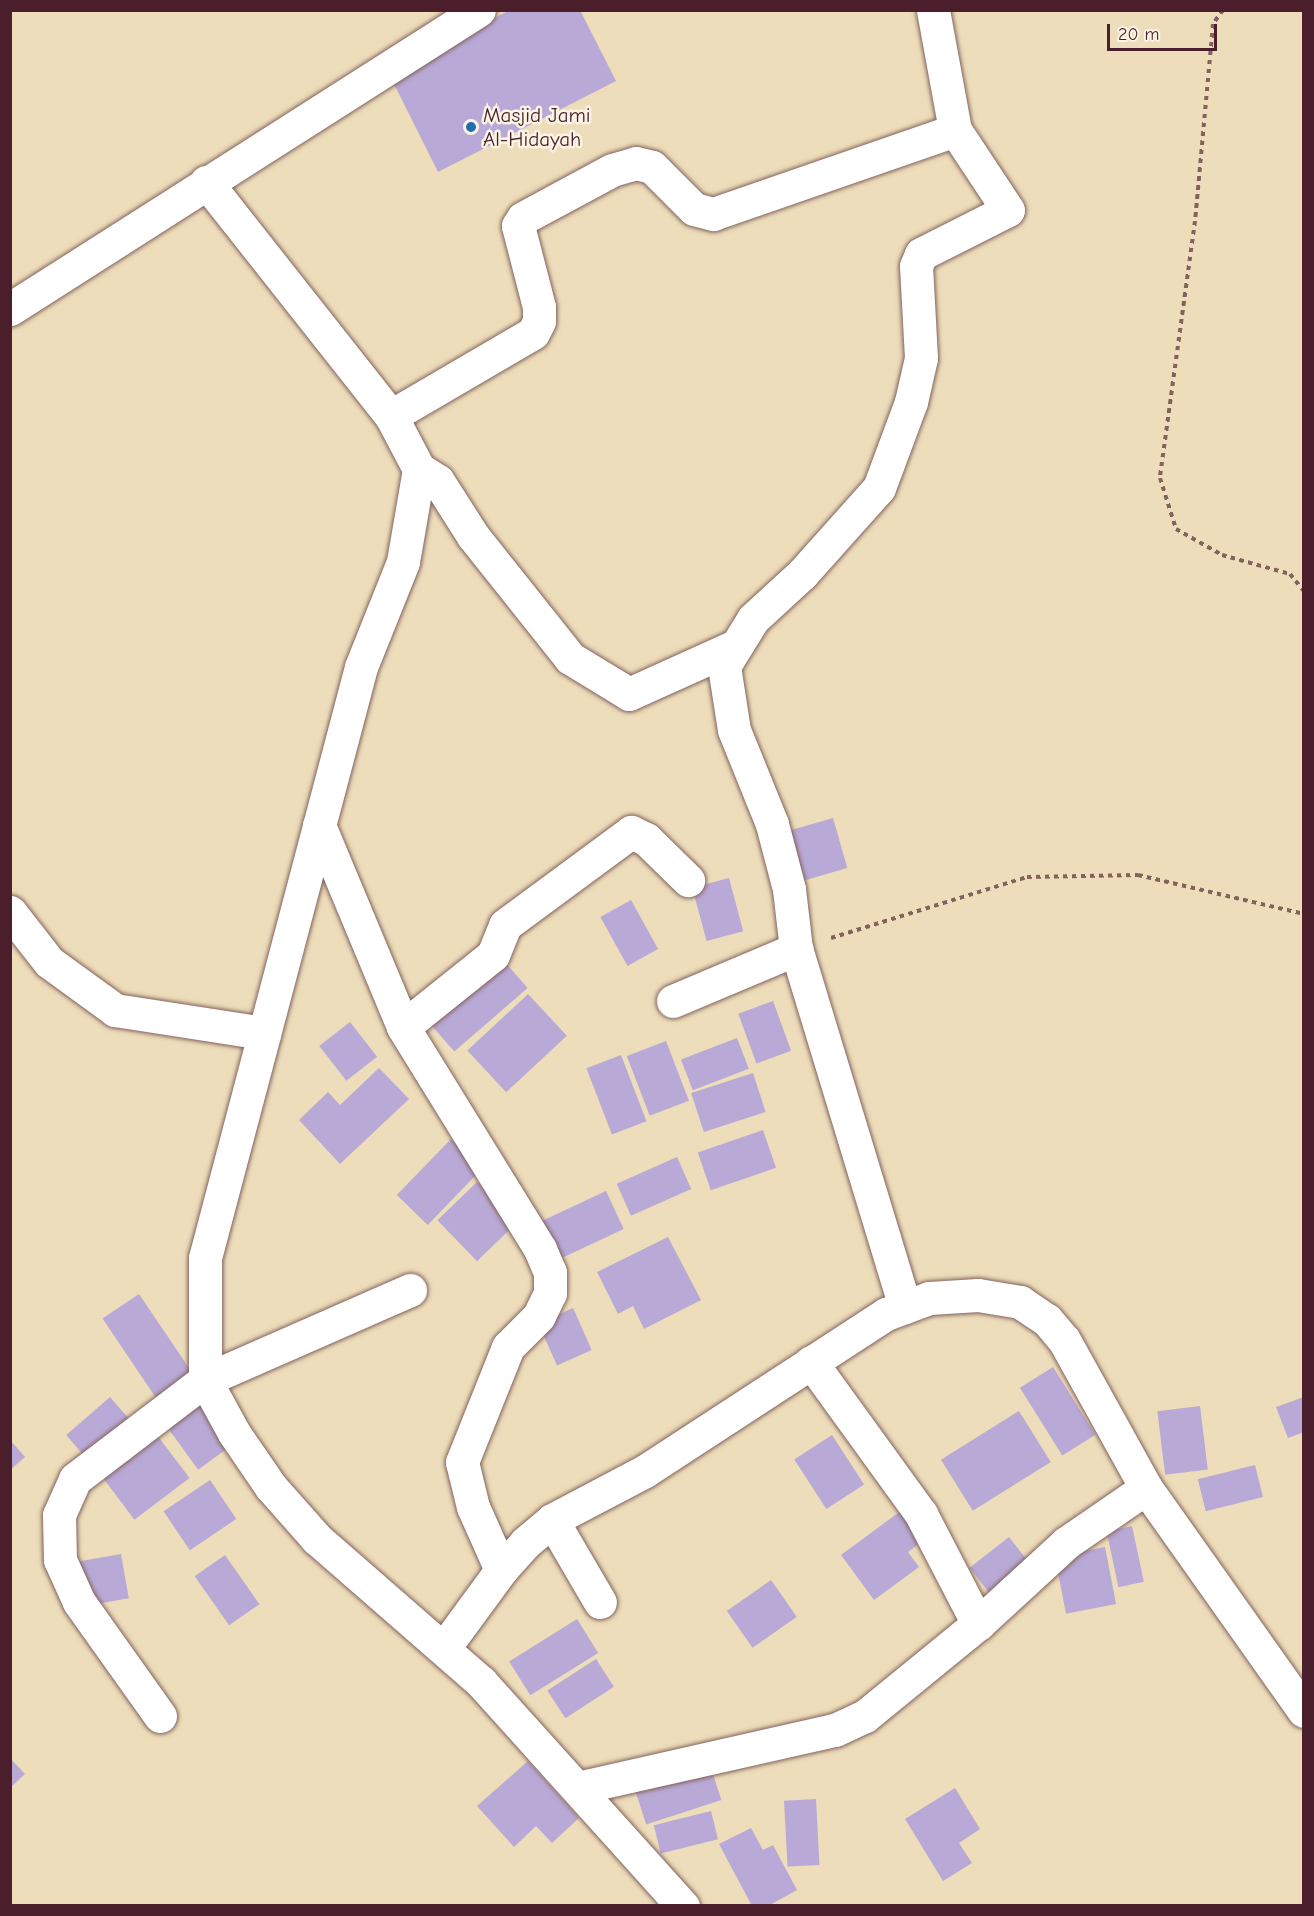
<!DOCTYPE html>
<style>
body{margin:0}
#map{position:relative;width:1314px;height:1916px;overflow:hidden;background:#edddba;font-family:"Comic Neue",sans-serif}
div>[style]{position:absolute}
.building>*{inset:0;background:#b9a9d7;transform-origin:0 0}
.path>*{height:4px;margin-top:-2px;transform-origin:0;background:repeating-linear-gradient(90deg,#83625d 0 4.5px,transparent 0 9px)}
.roads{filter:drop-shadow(0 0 2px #83625d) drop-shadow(0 0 2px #83625d)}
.minor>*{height:33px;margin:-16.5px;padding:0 16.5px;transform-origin:16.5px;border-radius:16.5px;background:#fff}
.dots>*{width:16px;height:16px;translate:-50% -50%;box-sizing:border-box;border:3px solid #fcf5e5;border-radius:50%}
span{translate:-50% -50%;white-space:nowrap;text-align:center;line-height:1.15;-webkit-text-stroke:5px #fcf5e5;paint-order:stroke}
.poi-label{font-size:21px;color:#4a1f2b}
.left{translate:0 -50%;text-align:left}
.frame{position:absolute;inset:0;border:12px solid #4a1f2b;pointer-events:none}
.scale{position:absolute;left:1107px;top:24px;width:110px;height:27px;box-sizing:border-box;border:3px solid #4a1f2b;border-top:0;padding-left:8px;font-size:18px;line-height:21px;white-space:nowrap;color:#4a1f2b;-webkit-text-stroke:4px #fcf5e5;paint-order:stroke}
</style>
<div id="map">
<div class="building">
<div style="clip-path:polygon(510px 10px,580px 10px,616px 81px,438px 172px,388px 72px)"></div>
<div style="left:833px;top:818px;width:52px;height:55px;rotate:74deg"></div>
<div style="left:729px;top:878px;width:55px;height:38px;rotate:75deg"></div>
<div style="left:631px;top:900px;width:56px;height:35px;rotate:61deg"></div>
<div style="left:498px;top:954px;width:45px;height:97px;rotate:49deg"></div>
<div style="left:528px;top:994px;width:57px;height:83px;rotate:47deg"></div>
<div style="left:773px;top:1001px;width:53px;height:37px;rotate:70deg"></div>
<div style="left:350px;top:1022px;width:44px;height:39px;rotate:52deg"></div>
<div style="left:737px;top:1038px;width:33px;height:60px;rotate:69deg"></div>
<div style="left:666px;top:1041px;width:64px;height:42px;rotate:69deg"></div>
<div style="left:621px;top:1055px;width:71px;height:37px;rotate:69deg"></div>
<div style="clip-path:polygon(379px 1068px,409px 1099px,340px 1164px,299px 1120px,328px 1092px,340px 1105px)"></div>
<div style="left:753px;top:1073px;width:41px;height:65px;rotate:72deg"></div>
<div style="left:763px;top:1130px;width:40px;height:69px;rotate:71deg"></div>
<div style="left:451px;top:1139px;width:43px;height:78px;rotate:44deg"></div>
<div style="left:677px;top:1157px;width:35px;height:66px;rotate:66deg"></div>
<div style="left:477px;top:1182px;width:57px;height:55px;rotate:46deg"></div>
<div style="left:606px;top:1191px;width:42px;height:72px;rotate:65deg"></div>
<div style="clip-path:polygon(668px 1237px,701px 1300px,644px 1329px,633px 1306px,618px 1314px,597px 1272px)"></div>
<div style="left:139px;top:1294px;width:96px;height:44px;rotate:56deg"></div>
<div style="left:573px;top:1308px;width:46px;height:38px;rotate:66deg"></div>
<div style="left:1053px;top:1367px;width:80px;height:39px;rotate:58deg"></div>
<div style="left:110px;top:1397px;width:33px;height:58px;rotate:49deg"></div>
<div style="clip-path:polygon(1304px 1397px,1304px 1432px,1288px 1438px,1276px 1407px)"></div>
<div style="left:197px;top:1400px;width:57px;height:40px;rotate:54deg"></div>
<div style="left:1200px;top:1406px;width:64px;height:43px;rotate:83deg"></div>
<div style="left:1019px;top:1411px;width:60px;height:92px;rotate:58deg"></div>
<div style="left:154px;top:1431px;width:59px;height:69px;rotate:53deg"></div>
<div style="left:832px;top:1435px;width:59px;height:45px;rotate:57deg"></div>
<div style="clip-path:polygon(10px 1440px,25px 1457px,10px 1470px)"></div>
<div style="left:1255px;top:1465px;width:33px;height:59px;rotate:76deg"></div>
<div style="left:210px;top:1480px;width:47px;height:56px;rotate:56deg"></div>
<div style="clip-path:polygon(902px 1510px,924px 1540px,908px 1552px,919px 1567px,874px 1600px,841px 1555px)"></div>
<div style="left:1132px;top:1526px;width:57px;height:26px;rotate:78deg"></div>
<div style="left:1009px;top:1537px;width:36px;height:50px;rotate:52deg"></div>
<div style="left:1105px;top:1547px;width:58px;height:51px;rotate:79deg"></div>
<div style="left:121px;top:1554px;width:45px;height:46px;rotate:80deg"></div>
<div style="left:225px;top:1555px;width:60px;height:37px;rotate:55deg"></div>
<div style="left:771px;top:1580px;width:45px;height:54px;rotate:55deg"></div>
<div style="left:577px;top:1619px;width:40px;height:80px;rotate:58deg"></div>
<div style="left:596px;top:1659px;width:33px;height:58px;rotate:57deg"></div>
<div style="clip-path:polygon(10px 1758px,25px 1774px,10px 1788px)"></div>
<div style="clip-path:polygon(528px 1761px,579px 1818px,552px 1843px,536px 1826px,514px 1847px,477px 1806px)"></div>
<div style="left:709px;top:1762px;width:40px;height:79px;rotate:72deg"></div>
<div style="clip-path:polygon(955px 1788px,980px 1829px,959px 1843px,972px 1863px,943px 1881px,905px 1819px)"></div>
<div style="left:816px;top:1799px;width:66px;height:32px;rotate:87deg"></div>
<div style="left:711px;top:1811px;width:29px;height:59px;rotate:76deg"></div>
<div style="clip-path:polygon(751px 1828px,763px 1850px,773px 1845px,797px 1890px,768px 1906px,752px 1906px,719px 1844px)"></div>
</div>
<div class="path">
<div style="left:1223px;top:10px;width:17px;rotate:126deg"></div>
<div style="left:1213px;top:24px;width:198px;rotate:95.2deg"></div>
<div style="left:1195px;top:221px;width:259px;rotate:97.8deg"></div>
<div style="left:1160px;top:478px;width:53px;rotate:72.6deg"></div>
<div style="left:1176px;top:529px;width:53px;rotate:29.5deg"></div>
<div style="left:1222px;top:555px;width:71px;rotate:15.6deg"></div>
<div style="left:1290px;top:574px;width:22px;rotate:51deg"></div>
<div style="left:831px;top:938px;width:205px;rotate:-17.3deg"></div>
<div style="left:1027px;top:877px;width:111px;rotate:-1deg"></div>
<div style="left:1138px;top:875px;width:171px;rotate:13.2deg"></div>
</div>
<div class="roads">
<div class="minor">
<div style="left:206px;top:182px;width:298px;rotate:51.7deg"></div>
<div style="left:391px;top:416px;width:60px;rotate:62.2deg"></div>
<div style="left:419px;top:469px;width:94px;rotate:99.8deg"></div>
<div style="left:403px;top:562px;width:113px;rotate:111.8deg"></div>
<div style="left:361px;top:667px;width:611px;rotate:104.79deg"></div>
<div style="left:205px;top:1258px;width:122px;rotate:90deg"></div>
<div style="left:205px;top:1380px;width:60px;rotate:61.3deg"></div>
<div style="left:234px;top:1433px;width:65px;rotate:55.6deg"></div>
<div style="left:271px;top:1487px;width:69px;rotate:48.5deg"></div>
<div style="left:317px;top:1539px;width:218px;rotate:41.1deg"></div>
<div style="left:481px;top:1682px;width:302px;rotate:48deg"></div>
<div style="left:10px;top:309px;width:556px;rotate:-32.52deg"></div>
<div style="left:391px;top:416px;width:164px;rotate:-30.3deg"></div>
<div style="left:533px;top:333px;width:13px;rotate:-63deg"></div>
<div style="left:539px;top:321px;width:14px;rotate:-90deg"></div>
<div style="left:539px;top:307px;width:84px;rotate:-104.5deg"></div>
<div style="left:518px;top:226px;width:9px;rotate:-58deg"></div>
<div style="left:523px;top:218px;width:101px;rotate:-28.3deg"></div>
<div style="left:612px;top:170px;width:25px;rotate:-16deg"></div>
<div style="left:636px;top:163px;width:16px;rotate:14deg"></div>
<div style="left:652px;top:167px;width:59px;rotate:45deg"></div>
<div style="left:694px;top:209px;width:20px;rotate:15deg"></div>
<div style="left:713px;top:214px;width:256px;rotate:-19.1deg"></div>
<div style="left:419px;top:469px;width:22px;rotate:32deg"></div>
<div style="left:438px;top:481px;width:65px;rotate:57.5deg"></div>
<div style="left:473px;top:536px;width:156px;rotate:51.5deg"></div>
<div style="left:570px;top:658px;width:69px;rotate:31.4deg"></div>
<div style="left:629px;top:694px;width:114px;rotate:-24.3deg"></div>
<div style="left:319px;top:825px;width:219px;rotate:67.4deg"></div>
<div style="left:403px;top:1027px;width:261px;rotate:58.3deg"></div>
<div style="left:540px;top:1249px;width:25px;rotate:67deg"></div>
<div style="left:550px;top:1272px;width:21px;rotate:90deg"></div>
<div style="left:550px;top:1293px;width:25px;rotate:116deg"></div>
<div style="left:539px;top:1316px;width:44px;rotate:135deg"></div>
<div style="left:508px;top:1347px;width:124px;rotate:111.8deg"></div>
<div style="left:462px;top:1462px;width:46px;rotate:76.3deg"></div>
<div style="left:473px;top:1507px;width:69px;rotate:66deg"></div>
<div style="left:10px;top:912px;width:63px;rotate:52deg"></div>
<div style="left:49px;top:962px;width:82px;rotate:36deg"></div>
<div style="left:115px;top:1010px;width:151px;rotate:8.8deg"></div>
<div style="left:673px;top:1001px;width:134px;rotate:-22.9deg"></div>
<div style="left:403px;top:1027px;width:115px;rotate:-38.7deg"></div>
<div style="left:493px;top:955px;width:32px;rotate:-68deg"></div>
<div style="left:505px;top:925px;width:157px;rotate:-36.4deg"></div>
<div style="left:631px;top:832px;width:17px;rotate:25deg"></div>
<div style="left:646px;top:839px;width:59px;rotate:44.3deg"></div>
<div style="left:905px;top:1307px;width:374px;rotate:-106.9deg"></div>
<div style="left:796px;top:949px;width:60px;rotate:-96.7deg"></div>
<div style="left:789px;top:889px;width:67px;rotate:-104.7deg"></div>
<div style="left:772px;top:824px;width:101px;rotate:-112deg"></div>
<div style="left:734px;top:730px;width:65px;rotate:-98.9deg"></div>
<div style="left:724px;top:666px;width:55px;rotate:-58.3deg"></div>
<div style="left:753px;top:619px;width:67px;rotate:-42.6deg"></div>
<div style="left:802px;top:574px;width:115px;rotate:-48.2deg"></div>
<div style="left:879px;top:488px;width:92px;rotate:-69.6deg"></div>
<div style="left:911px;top:402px;width:45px;rotate:-77.2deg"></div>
<div style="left:921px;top:358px;width:92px;rotate:-93.1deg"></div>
<div style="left:916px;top:266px;width:13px;rotate:-67deg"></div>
<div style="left:921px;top:254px;width:97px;rotate:-26.8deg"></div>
<div style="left:1008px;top:210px;width:96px;rotate:-123.5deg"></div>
<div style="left:955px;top:130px;width:122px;rotate:-100.4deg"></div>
<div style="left:811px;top:1362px;width:188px;rotate:54.1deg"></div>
<div style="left:921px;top:1514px;width:124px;rotate:62.6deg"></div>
<div style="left:552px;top:1520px;width:95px;rotate:59.7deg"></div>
<div style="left:444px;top:1648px;width:97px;rotate:-53.8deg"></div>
<div style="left:501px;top:1570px;width:36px;rotate:-48deg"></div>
<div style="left:525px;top:1543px;width:35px;rotate:-40deg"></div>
<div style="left:552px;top:1520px;width:105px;rotate:-27.8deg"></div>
<div style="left:645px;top:1471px;width:288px;rotate:-33.1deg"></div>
<div style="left:886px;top:1314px;width:46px;rotate:-20.4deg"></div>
<div style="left:929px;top:1298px;width:49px;rotate:-3.5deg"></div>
<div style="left:978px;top:1295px;width:43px;rotate:9.5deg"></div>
<div style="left:1020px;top:1302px;width:32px;rotate:34deg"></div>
<div style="left:1047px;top:1320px;width:26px;rotate:50deg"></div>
<div style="left:1064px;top:1340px;width:169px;rotate:61deg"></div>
<div style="left:1146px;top:1488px;width:273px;rotate:54.7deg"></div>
<div style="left:160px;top:1716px;width:140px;rotate:-125.4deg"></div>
<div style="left:79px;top:1602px;width:46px;rotate:-114.3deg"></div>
<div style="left:60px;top:1560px;width:45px;rotate:-91.3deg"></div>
<div style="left:59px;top:1515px;width:39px;rotate:-66deg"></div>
<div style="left:75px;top:1479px;width:163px;rotate:-37.3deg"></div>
<div style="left:205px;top:1380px;width:224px;rotate:-23.7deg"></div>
<div style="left:577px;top:1788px;width:264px;rotate:-12.7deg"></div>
<div style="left:835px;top:1730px;width:33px;rotate:-25deg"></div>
<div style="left:865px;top:1716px;width:146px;rotate:-39.2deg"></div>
<div style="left:978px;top:1624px;width:120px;rotate:-42.6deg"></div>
<div style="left:1066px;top:1543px;width:97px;rotate:-34.5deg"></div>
</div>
</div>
<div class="dots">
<div style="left:471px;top:127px;background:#1f6fb2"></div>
</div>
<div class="poi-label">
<span class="left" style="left:483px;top:127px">Masjid Jami<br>Al-Hidayah</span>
</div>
<div class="frame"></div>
<div class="scale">20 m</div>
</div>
